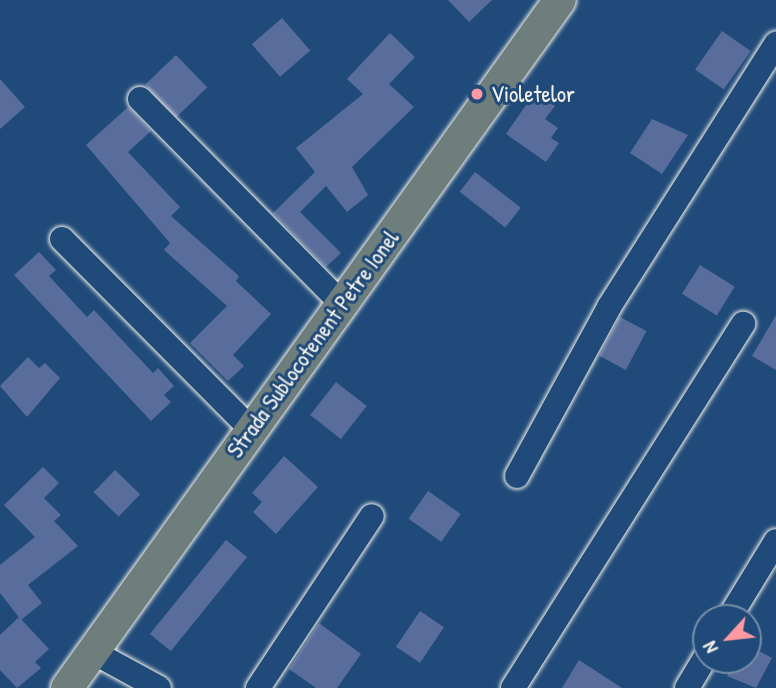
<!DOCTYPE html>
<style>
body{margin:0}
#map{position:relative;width:776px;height:688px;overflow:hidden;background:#1f4a7a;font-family:"Patrick Hand",sans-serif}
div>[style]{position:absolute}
.building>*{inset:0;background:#596d9c;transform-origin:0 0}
.roads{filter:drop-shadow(0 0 2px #f4f1e8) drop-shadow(0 0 2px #f4f1e8)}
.minor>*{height:24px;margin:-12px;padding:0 12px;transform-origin:12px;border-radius:12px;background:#1f4a7a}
.major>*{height:32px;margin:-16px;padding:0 16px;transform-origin:16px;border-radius:16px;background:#6d7e7c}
.dots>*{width:19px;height:19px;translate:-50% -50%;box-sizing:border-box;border:4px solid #1f4a7a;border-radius:50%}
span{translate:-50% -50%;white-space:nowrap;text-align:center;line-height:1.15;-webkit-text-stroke:6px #1f4a7a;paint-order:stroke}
.poi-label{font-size:23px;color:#f4f1e8}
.left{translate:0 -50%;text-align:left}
.street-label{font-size:23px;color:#f4f1e8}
.north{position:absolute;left:692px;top:604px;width:70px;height:70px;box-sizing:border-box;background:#1f4a7a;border:2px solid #748da6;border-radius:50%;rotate:243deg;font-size:19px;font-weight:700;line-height:28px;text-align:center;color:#f4f1e8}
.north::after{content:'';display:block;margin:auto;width:24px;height:32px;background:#ff9aa2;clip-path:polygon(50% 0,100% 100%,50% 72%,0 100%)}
</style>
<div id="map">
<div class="building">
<div style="clip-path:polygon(448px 0,492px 0,469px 22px)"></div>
<div style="left:282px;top:18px;width:43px;height:40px;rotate:49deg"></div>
<div style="left:722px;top:31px;width:35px;height:47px;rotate:35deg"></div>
<div style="clip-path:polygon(390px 33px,415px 57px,389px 84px,414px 107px,352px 167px,368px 195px,347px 212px,326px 186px,300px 212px,341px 253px,326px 267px,273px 213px,315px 172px,296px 148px,363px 94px,347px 79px)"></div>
<div style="left:176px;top:55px;width:45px;height:43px;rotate:46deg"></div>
<div style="clip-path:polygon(0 79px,25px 107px,0 129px)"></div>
<div style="clip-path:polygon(535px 92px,555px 106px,545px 119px,558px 128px,551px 138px,559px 143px,546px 162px,506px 134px)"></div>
<div style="clip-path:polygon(128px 107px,151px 131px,128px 152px,180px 207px,171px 216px,239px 276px,236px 281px,271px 314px,233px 355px,244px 366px,228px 381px,190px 343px,227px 306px,164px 250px,170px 243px,86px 145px)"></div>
<div style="clip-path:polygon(652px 119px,688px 135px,662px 174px,630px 153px)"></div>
<div style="left:475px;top:172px;width:58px;height:25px;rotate:38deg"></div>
<div style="clip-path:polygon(39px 252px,56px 270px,49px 276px,87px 317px,94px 310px,153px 373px,158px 368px,174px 386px,164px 395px,171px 402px,151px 421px,14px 275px)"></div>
<div style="left:700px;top:265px;width:41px;height:34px;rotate:32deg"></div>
<div style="clip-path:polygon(776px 315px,776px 370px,752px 356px)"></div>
<div style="left:620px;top:317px;width:30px;height:44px;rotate:28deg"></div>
<div style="clip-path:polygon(28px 357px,39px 368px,45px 363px,60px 378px,27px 417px,0 386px)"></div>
<div style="left:336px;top:382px;width:39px;height:42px;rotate:38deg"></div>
<div style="clip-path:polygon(284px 456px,318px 487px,276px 534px,253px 512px,262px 502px,252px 493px)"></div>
<div style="clip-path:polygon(43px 467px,59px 483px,44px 498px,61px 515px,54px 521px,78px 546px,28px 585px,42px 603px,21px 620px,0 593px,0 565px,35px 537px,4px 505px)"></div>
<div style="left:115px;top:470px;width:35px;height:31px;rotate:44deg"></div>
<div style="left:428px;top:491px;width:40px;height:34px;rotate:35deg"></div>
<div style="left:226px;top:540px;width:27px;height:121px;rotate:39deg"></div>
<div style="left:420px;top:611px;width:29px;height:43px;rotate:34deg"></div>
<div style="clip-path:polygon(19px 617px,49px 649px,35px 662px,41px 668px,17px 688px,0 670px,0 635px)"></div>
<div style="clip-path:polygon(319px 623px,361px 654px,337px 688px,316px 688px,289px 669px)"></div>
<div style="clip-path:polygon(748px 645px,772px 658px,756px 688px,727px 676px,736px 660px,748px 660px)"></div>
<div style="clip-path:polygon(579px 660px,622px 688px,562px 688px)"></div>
</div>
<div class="roads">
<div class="minor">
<div style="left:140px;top:99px;width:288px;rotate:45.4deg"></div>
<div style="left:62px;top:239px;width:268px;rotate:45.2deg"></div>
<div style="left:517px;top:476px;width:192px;rotate:-61.4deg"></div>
<div style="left:609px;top:307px;width:312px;rotate:-57.6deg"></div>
<div style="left:729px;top:618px;width:90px;rotate:-58.6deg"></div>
<div style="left:93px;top:652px;width:75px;rotate:28.6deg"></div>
<div style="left:258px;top:688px;width:206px;rotate:-56.5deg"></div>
<div style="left:513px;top:688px;width:431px;rotate:-57.7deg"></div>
<div style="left:687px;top:688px;width:37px;rotate:-59deg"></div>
</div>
<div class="major">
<div style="left:67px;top:688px;width:846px;rotate:-54.38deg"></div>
</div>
</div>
<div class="dots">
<div style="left:477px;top:94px;background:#ff9aa2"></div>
</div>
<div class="poi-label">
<span class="left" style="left:491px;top:94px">Violetelor</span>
</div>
<div class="street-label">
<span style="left:313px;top:344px;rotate:-54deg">Strada Sublocotenent Petre Ionel</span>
</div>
<div class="north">N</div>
</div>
